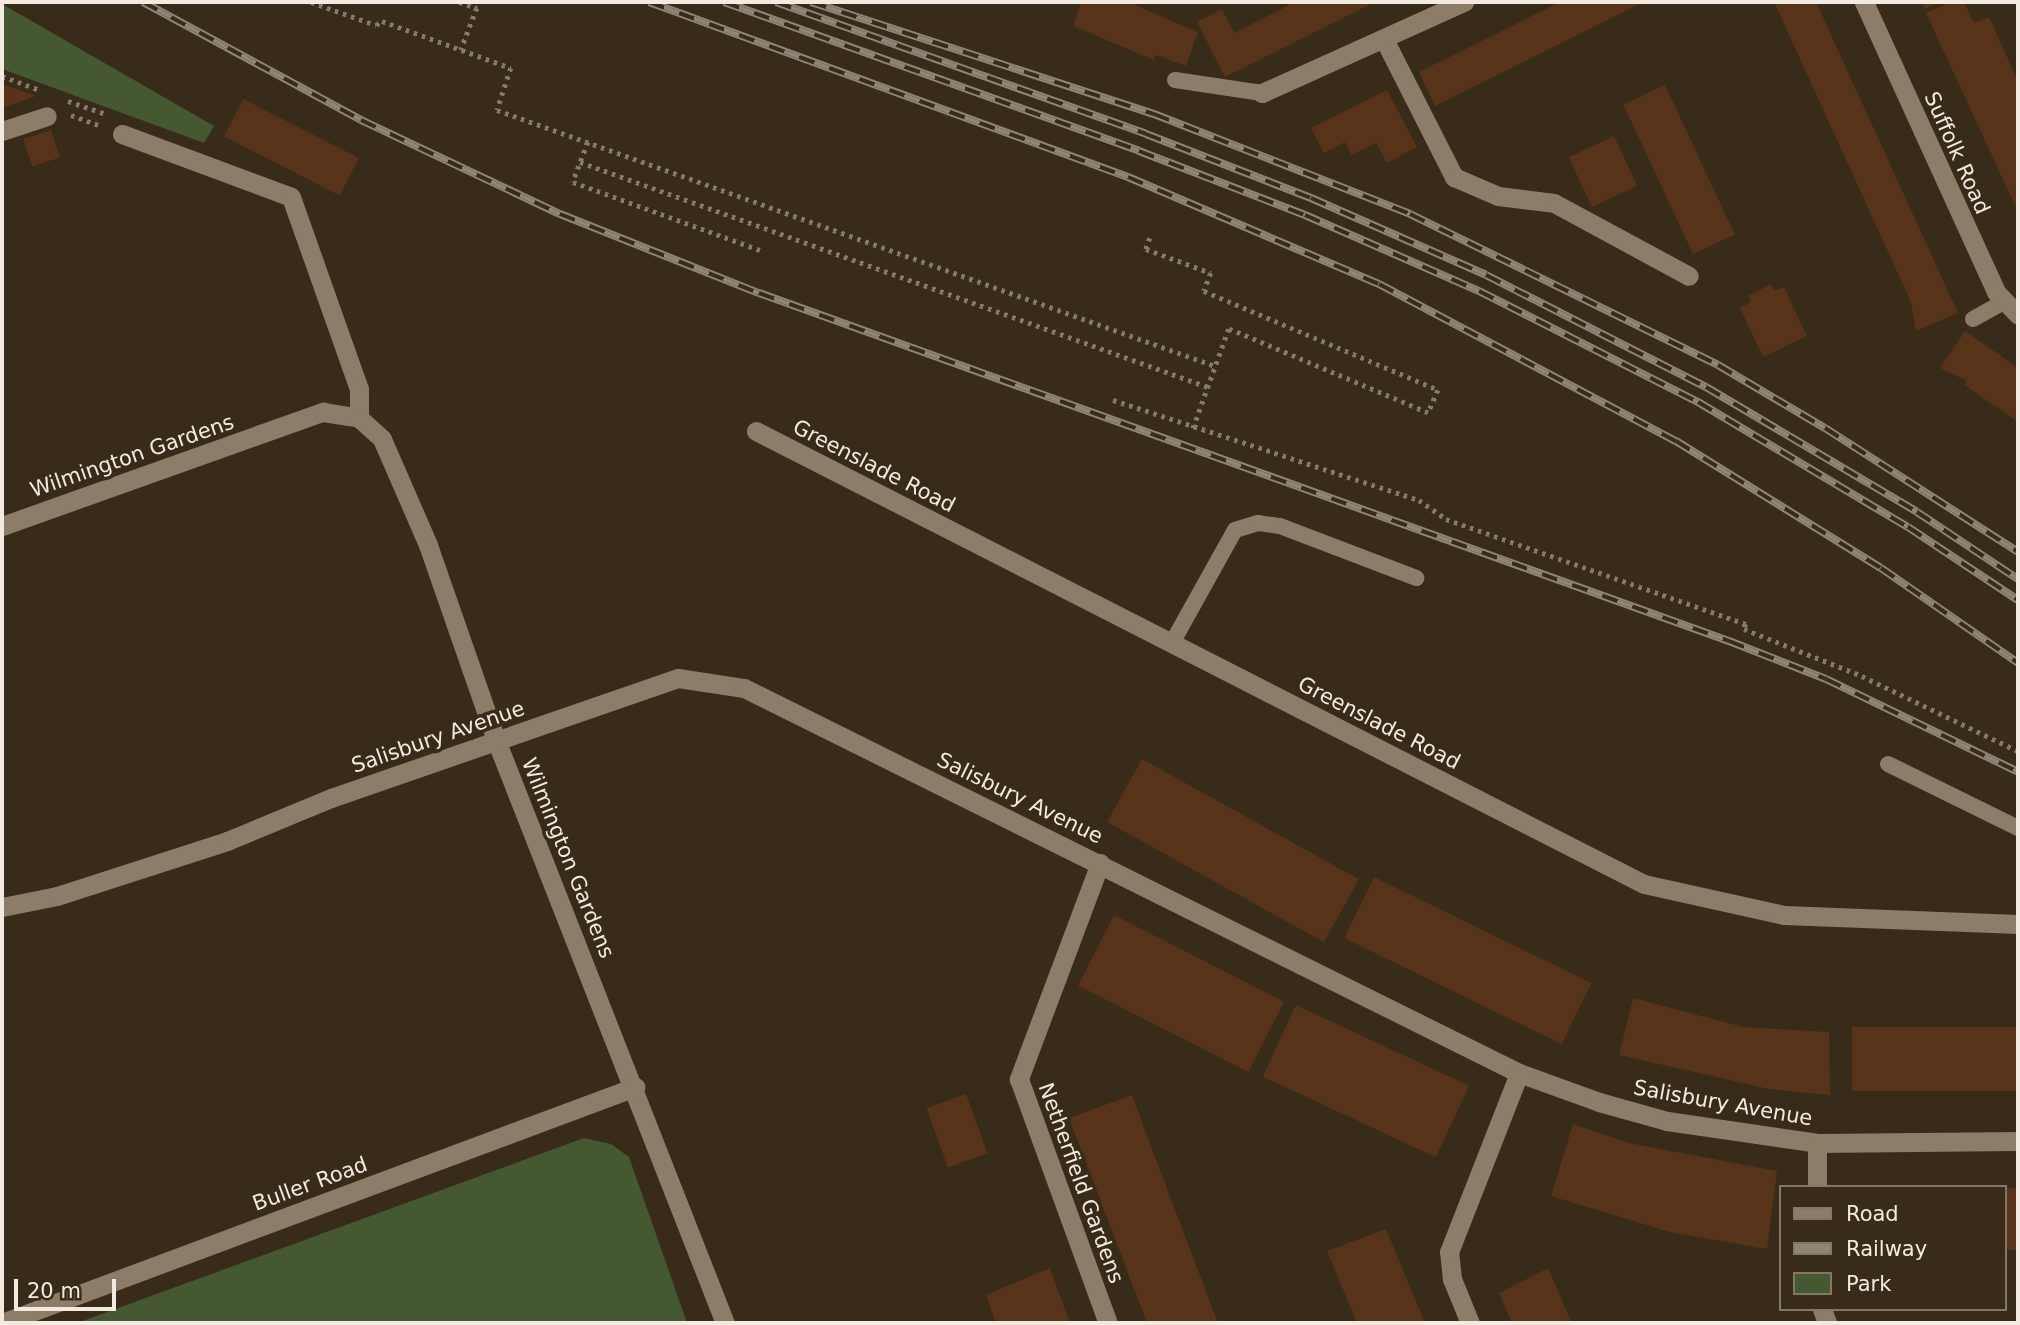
<!DOCTYPE html>
<style>
body{margin:0}
#map{position:relative;width:2020px;height:1325px;overflow:hidden;background:#382b19;font-family:"DejaVu Sans",sans-serif}
div>[style]{position:absolute}
.green>*{inset:0;background:#465831}
.building>*{inset:0;background:#57331a;transform-origin:0 0}
.path>*{height:4.5px;margin-top:-2.25px;transform-origin:0;background:repeating-linear-gradient(90deg,#84796a 0 3.5px,transparent 0 8.5px)}
.service>*{height:16px;margin:-8px;padding:0 8px;transform-origin:8px;border-radius:8px;background:#8c7c68}
.minor>*{height:19px;margin:-9.5px;padding:0 9.5px;transform-origin:9.5px;border-radius:9.5px;background:#8c7c68}
.rail>*{height:8px;margin-top:-4px;transform-origin:0;background:repeating-linear-gradient(90deg,#382b19 0 16px,#8f8475 0 32px);box-sizing:border-box;border-block:2px solid #8f8475}
span{translate:-50% -50%;white-space:nowrap;text-align:center;line-height:1.15;-webkit-text-stroke:7px #382b19;paint-order:stroke}
.street-label{font-size:21px;color:#f3ebdf}
.frame{position:absolute;inset:0;border:4px solid #f3ebdf;pointer-events:none}
.legend{position:absolute;left:1779px;top:1185px;width:228px;height:126px;box-sizing:border-box;background:#382b19;border:2px solid #837868;margin:0;padding:9px 12px;list-style:none;font-size:21px;color:#f3ebdf}
.legend li{display:flex;align-items:center;gap:14px;height:35px}
.legend b{width:35px;border:2px solid #837868}
.scale{position:absolute;left:14px;top:1279px;width:102px;height:32px;box-sizing:border-box;border:4px solid #f3ebdf;border-top:0;padding-left:9px;font-size:21px;line-height:24px;white-space:nowrap;color:#f3ebdf;-webkit-text-stroke:5px #382b19;paint-order:stroke}
</style>
<div id="map">
<div class="green">
<div style="clip-path:polygon(2px 4px,214px 126px,204px 143px,2px 69px)"></div>
<div style="clip-path:polygon(584px 1138px,611px 1144px,629px 1157px,687px 1323px,77px 1323px)"></div>
</div>
<div class="building">
<div style="clip-path:polygon(1081px 2px,1128px 2px,1198px 32px,1186px 66px,1156px 55px,1154px 60px,1073px 26px)"></div>
<div style="clip-path:polygon(1295px 2px,1375px 2px,1225px 77px,1197px 22px,1222px 9px,1234px 33px)"></div>
<div style="clip-path:polygon(1560px 2px,1644px 2px,1435px 106px,1419px 72px)"></div>
<div style="clip-path:polygon(1774px 2px,1816px 2px,1958px 313px,1916px 331px,1911px 302px)"></div>
<div style="clip-path:polygon(1922px 2px,1941px 2px,1925px 9px)"></div>
<div style="clip-path:polygon(1951px 2px,1964px 2px,1974px 23px,1989px 17px,2018px 81px,2018px 212px,1926px 13px)"></div>
<div style="clip-path:polygon(2px 84px,36px 96px,2px 108px)"></div>
<div style="left:1665px;top:85px;width:165px;height:46px;rotate:65deg"></div>
<div style="clip-path:polygon(1387px 90px,1417px 147px,1387px 163px,1376px 143px,1351px 155px,1345px 142px,1324px 153px,1311px 128px)"></div>
<div style="left:243px;top:99px;width:130px;height:42px;rotate:27deg"></div>
<div style="left:51px;top:130px;width:29px;height:29px;rotate:72deg"></div>
<div style="left:1614px;top:136px;width:55px;height:50px;rotate:65deg"></div>
<div style="clip-path:polygon(1771px 284px,1774px 291px,1784px 287px,1807px 336px,1763px 357px,1740px 308px,1751px 302px,1748px 296px)"></div>
<div style="clip-path:polygon(1965px 331px,2018px 368px,2018px 422px,1964px 385px,1967px 381px,1940px 368px)"></div>
<div style="left:1142px;top:759px;width:248px;height:72px;rotate:29deg"></div>
<div style="left:1374px;top:877px;width:242px;height:68px;rotate:26deg"></div>
<div style="left:1114px;top:915px;width:191px;height:79px;rotate:27deg"></div>
<div style="clip-path:polygon(1633px 998px,1743px 1027px,1829px 1032px,1830px 1095px,1769px 1089px,1619px 1055px)"></div>
<div style="left:1296px;top:1005px;width:191px;height:79px;rotate:25deg"></div>
<div style="left:2018px;top:1027px;width:64px;height:166px;rotate:90deg"></div>
<div style="left:966px;top:1094px;width:63px;height:42px;rotate:70deg"></div>
<div style="clip-path:polygon(1132px 1095px,1152px 1149px,1218px 1323px,1147px 1323px,1069px 1118px)"></div>
<div style="clip-path:polygon(1573px 1124px,1629px 1143px,1777px 1171px,1767px 1249px,1673px 1233px,1551px 1196px)"></div>
<div style="left:2004px;top:1188px;width:14px;height:62px"></div>
<div style="clip-path:polygon(1386px 1229px,1405px 1275px,1425px 1323px,1357px 1323px,1327px 1251px)"></div>
<div style="clip-path:polygon(1050px 1268px,1070px 1323px,996px 1323px,986px 1295px)"></div>
<div style="clip-path:polygon(1548px 1268px,1572px 1323px,1512px 1323px,1499px 1293px)"></div>
</div>
<div class="path">
<div style="left:311px;top:2px;width:69px;rotate:19.5deg"></div>
<div style="left:376px;top:25px;width:7px;rotate:-34deg"></div>
<div style="left:382px;top:21px;width:137px;rotate:20deg"></div>
<div style="left:511px;top:68px;width:44px;rotate:108.4deg"></div>
<div style="left:497px;top:110px;width:762px;rotate:19.62deg"></div>
<div style="left:459px;top:2px;width:19px;rotate:18deg"></div>
<div style="left:477px;top:8px;width:45px;rotate:110.9deg"></div>
<div style="left:2px;top:76px;width:40px;rotate:20.2deg"></div>
<div style="left:68px;top:101px;width:40px;rotate:18.9deg"></div>
<div style="left:71px;top:115px;width:30px;rotate:20deg"></div>
<div style="left:588px;top:142px;width:43px;rotate:110.6deg"></div>
<div style="left:573px;top:182px;width:199px;rotate:20deg"></div>
<div style="left:580px;top:162px;width:667px;rotate:19.71deg"></div>
<div style="left:1150px;top:238px;width:12px;rotate:110deg"></div>
<div style="left:1146px;top:249px;width:69px;rotate:20.3deg"></div>
<div style="left:1211px;top:273px;width:19px;rotate:111deg"></div>
<div style="left:1204px;top:291px;width:254px;rotate:22.9deg"></div>
<div style="left:1438px;top:390px;width:25px;rotate:113deg"></div>
<div style="left:1428px;top:413px;width:216px;rotate:-157.1deg"></div>
<div style="left:1229px;top:329px;width:106px;rotate:109.8deg"></div>
<div style="left:1113px;top:400px;width:322px;rotate:18.1deg"></div>
<div style="left:1419px;top:500px;width:33px;rotate:35deg"></div>
<div style="left:1446px;top:519px;width:318px;rotate:19.3deg"></div>
<div style="left:1746px;top:624px;width:5px;rotate:112deg"></div>
<div style="left:1744px;top:629px;width:127px;rotate:21.7deg"></div>
<div style="left:1862px;top:676px;width:173px;rotate:25.7deg"></div>
</div>
<div class="service">
<div style="left:1175px;top:80px;width:88px;rotate:8.5deg"></div>
<div style="left:1973px;top:319px;width:33px;rotate:-29deg"></div>
<div style="left:1172px;top:643px;width:129px;rotate:-60.9deg"></div>
<div style="left:1235px;top:530px;width:24px;rotate:-17deg"></div>
<div style="left:1258px;top:523px;width:22px;rotate:8deg"></div>
<div style="left:1280px;top:526px;width:146px;rotate:20.9deg"></div>
<div style="left:1888px;top:764px;width:145px;rotate:26.2deg"></div>
</div>
<div class="minor">
<div style="left:1864px;top:2px;width:319px;rotate:65.5deg"></div>
<div style="left:1996px;top:292px;width:32px;rotate:46deg"></div>
<div style="left:1385px;top:41px;width:153px;rotate:63.1deg"></div>
<div style="left:1454px;top:177px;width:48px;rotate:23.4deg"></div>
<div style="left:1498px;top:196px;width:56px;rotate:7.1deg"></div>
<div style="left:1554px;top:203px;width:153px;rotate:28.4deg"></div>
<div style="left:1262px;top:93px;width:222px;rotate:-24.3deg"></div>
<div style="left:2px;top:131px;width:47px;rotate:-18.4deg"></div>
<div style="left:122px;top:134px;width:180px;rotate:20.4deg"></div>
<div style="left:291px;top:197px;width:204px;rotate:70.5deg"></div>
<div style="left:359px;top:389px;width:29px;rotate:90deg"></div>
<div style="left:756px;top:431px;width:997px;rotate:27.03deg"></div>
<div style="left:1644px;top:884px;width:143px;rotate:12.5deg"></div>
<div style="left:1784px;top:915px;width:234px;rotate:2.2deg"></div>
<div style="left:2px;top:526px;width:341px;rotate:-19.6deg"></div>
<div style="left:323px;top:412px;width:36px;rotate:9deg"></div>
<div style="left:359px;top:418px;width:31px;rotate:42deg"></div>
<div style="left:382px;top:439px;width:116px;rotate:66.5deg"></div>
<div style="left:428px;top:545px;width:207px;rotate:70.8deg"></div>
<div style="left:496px;top:740px;width:626px;rotate:68.56deg"></div>
<div style="left:1100px;top:863px;width:231px;rotate:110.6deg"></div>
<div style="left:1019px;top:1079px;width:260px;rotate:70deg"></div>
<div style="left:2px;top:907px;width:56px;rotate:-11.3deg"></div>
<div style="left:57px;top:896px;width:179px;rotate:-17.9deg"></div>
<div style="left:227px;top:841px;width:113px;rotate:-22.5deg"></div>
<div style="left:331px;top:798px;width:367px;rotate:-19.1deg"></div>
<div style="left:678px;top:678px;width:67px;rotate:8.6deg"></div>
<div style="left:744px;top:688px;width:865px;rotate:26.42deg"></div>
<div style="left:1519px;top:1073px;width:85px;rotate:19.9deg"></div>
<div style="left:1599px;top:1102px;width:71px;rotate:15.6deg"></div>
<div style="left:1667px;top:1121px;width:152px;rotate:8.3deg"></div>
<div style="left:1817px;top:1143px;width:201px;rotate:-0.6deg"></div>
<div style="left:1817px;top:1187px;width:44px;rotate:-90deg"></div>
<div style="left:1822px;top:1309px;width:15px;rotate:70deg"></div>
<div style="left:2px;top:1323px;width:676px;rotate:-20.45deg"></div>
<div style="left:1470px;top:1323px;width:48px;rotate:-112.2deg"></div>
<div style="left:1452px;top:1279px;width:27px;rotate:-96deg"></div>
<div style="left:1449px;top:1252px;width:192px;rotate:-68.6deg"></div>
</div>
<div class="rail">
<div style="left:143px;top:2px;width:248px;rotate:28.4deg"></div>
<div style="left:361px;top:120px;width:220px;rotate:25.3deg"></div>
<div style="left:560px;top:214px;width:214px;rotate:21.7deg"></div>
<div style="left:759px;top:293px;width:1031px;rotate:19.74deg"></div>
<div style="left:1729px;top:641px;width:104px;rotate:21.4deg"></div>
<div style="left:1826px;top:679px;width:213px;rotate:25.8deg"></div>
<div style="left:649px;top:2px;width:510px;rotate:20.07deg"></div>
<div style="left:1128px;top:177px;width:273px;rotate:23.1deg"></div>
<div style="left:1379px;top:284px;width:336px;rotate:27.9deg"></div>
<div style="left:1676px;top:441px;width:241px;rotate:31.8deg"></div>
<div style="left:1881px;top:568px;width:167px;rotate:34.7deg"></div>
<div style="left:724px;top:2px;width:441px;rotate:19.7deg"></div>
<div style="left:1139px;top:151px;width:178px;rotate:21.1deg"></div>
<div style="left:1305px;top:215px;width:190px;rotate:23.6deg"></div>
<div style="left:1479px;top:291px;width:246px;rotate:26.9deg"></div>
<div style="left:1698px;top:402px;width:244px;rotate:30.8deg"></div>
<div style="left:1908px;top:527px;width:132px;rotate:33.6deg"></div>
<div style="left:776px;top:2px;width:393px;rotate:19.6deg"></div>
<div style="left:1146px;top:134px;width:177px;rotate:21.2deg"></div>
<div style="left:1311px;top:198px;width:191px;rotate:23.7deg"></div>
<div style="left:1486px;top:275px;width:247px;rotate:27deg"></div>
<div style="left:1706px;top:387px;width:245px;rotate:30.6deg"></div>
<div style="left:1917px;top:512px;width:121px;rotate:33.6deg"></div>
<div style="left:811px;top:2px;width:361px;rotate:18.1deg"></div>
<div style="left:1154px;top:114px;width:275px;rotate:21.3deg"></div>
<div style="left:1410px;top:214px;width:343px;rotate:26.1deg"></div>
<div style="left:1718px;top:365px;width:124px;rotate:30.5deg"></div>
<div style="left:1825px;top:428px;width:229px;rotate:32.7deg"></div>
</div>
<div class="street-label">
<span style="left:1957px;top:153px;rotate:66deg">Suffolk Road</span>
<span style="left:132px;top:456px;rotate:-19deg">Wilmington Gardens</span>
<span style="left:874px;top:466px;rotate:27deg">Greenslade Road</span>
<span style="left:1379px;top:723px;rotate:27deg">Greenslade Road</span>
<span style="left:438px;top:737px;rotate:-19deg">Salisbury Avenue</span>
<span style="left:1020px;top:798px;rotate:26deg">Salisbury Avenue</span>
<span style="left:568px;top:858px;rotate:68deg">Wilmington Gardens</span>
<span style="left:1723px;top:1103px;rotate:10deg">Salisbury Avenue</span>
<span style="left:1081px;top:1183px;rotate:70deg">Netherfield Gardens</span>
<span style="left:310px;top:1184px;rotate:-20deg">Buller Road</span>
</div>
<div class="frame"></div>
<ul class="legend">
<li><b style="height:9px;background:#8c7c68"></b>Road</li>
<li><b style="height:9px;background:#8f8475"></b>Railway</li>
<li><b style="height:19px;background:#465831"></b>Park</li>
</ul>
<div class="scale">20 m</div>
</div>
